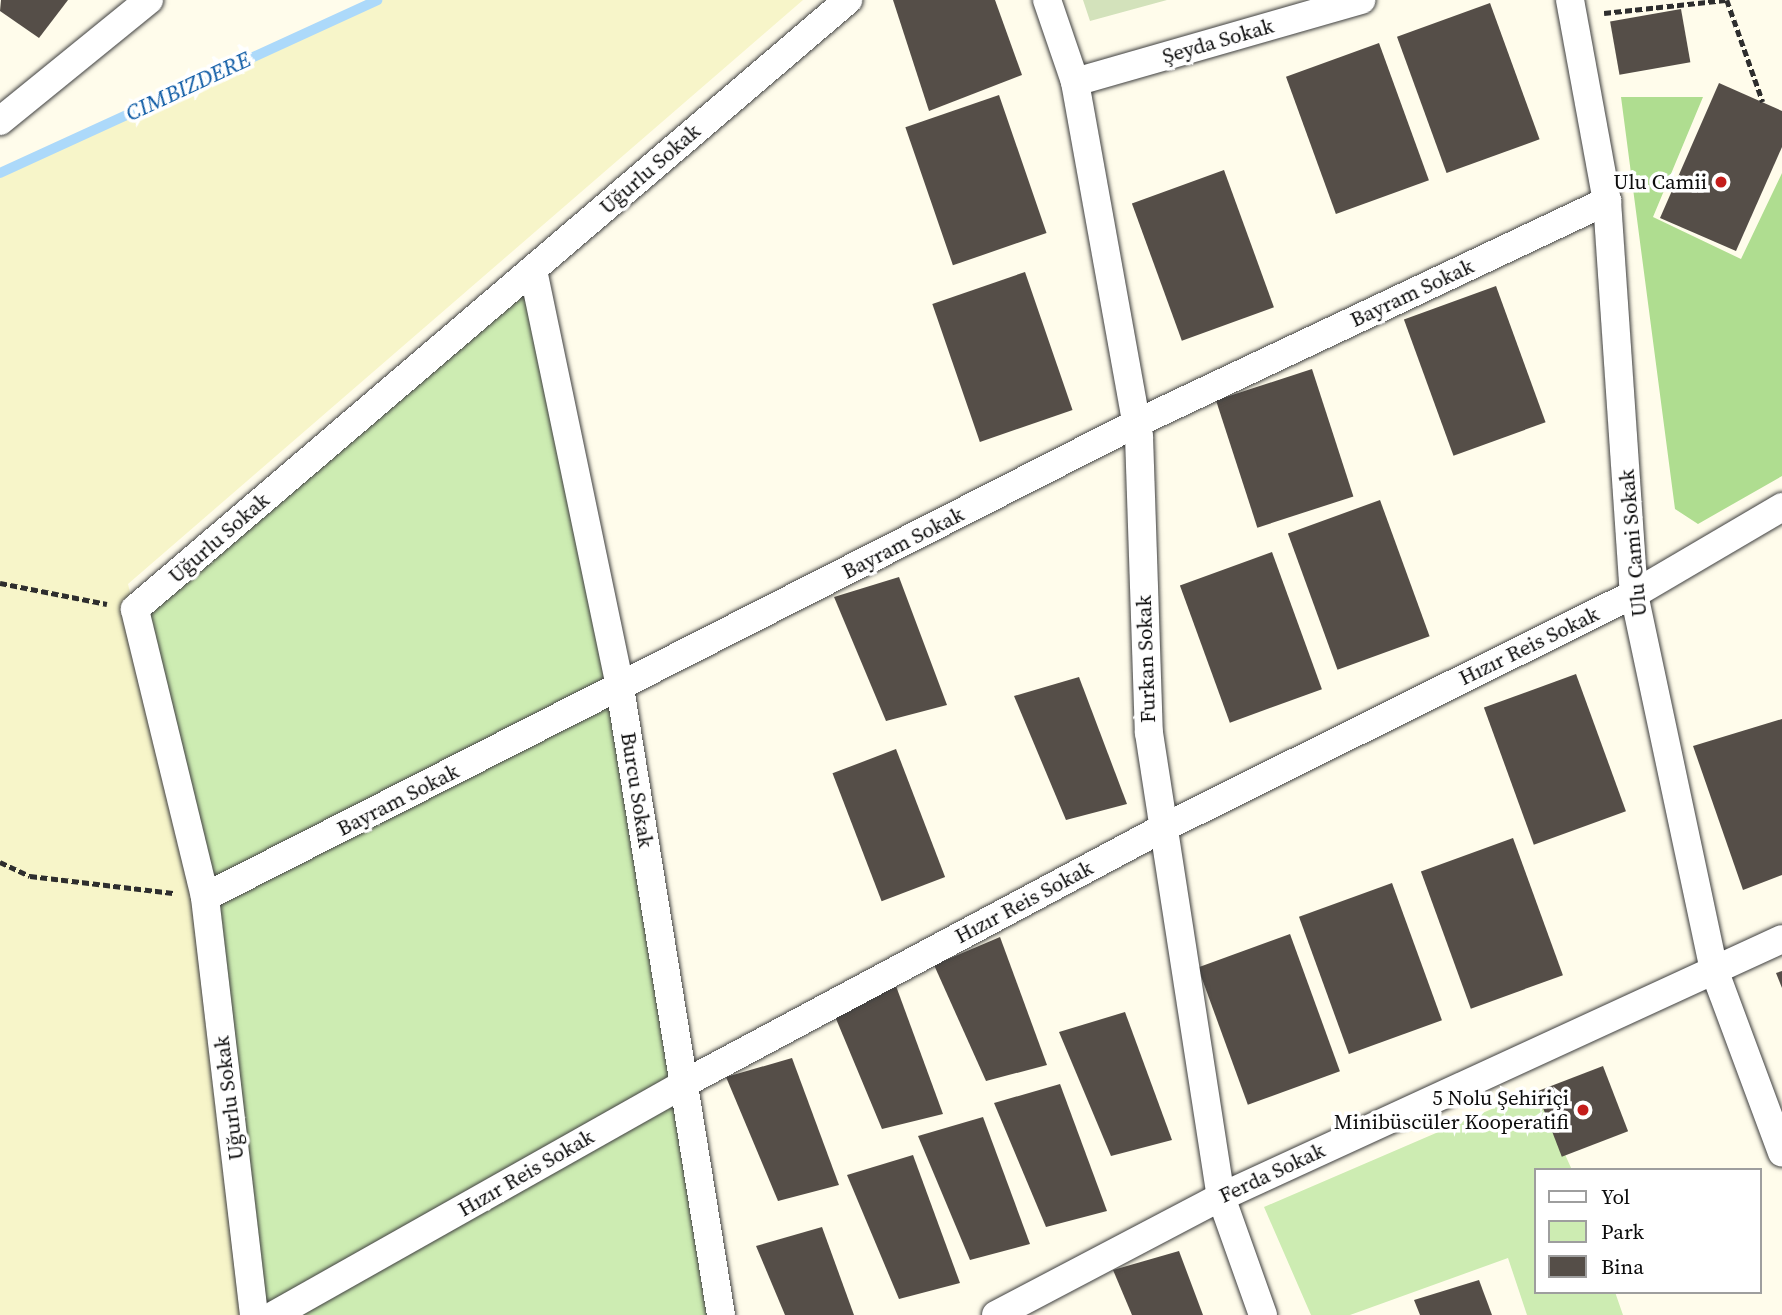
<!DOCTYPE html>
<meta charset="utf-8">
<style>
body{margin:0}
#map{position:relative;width:1782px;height:1315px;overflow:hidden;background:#fffceb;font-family:"Source Serif 4",serif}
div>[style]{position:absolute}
.farmland>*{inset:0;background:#f7f5c9}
.green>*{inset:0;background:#cdecb2}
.forest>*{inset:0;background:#afdd90}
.cemetery>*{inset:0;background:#d3e2bb}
.stream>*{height:10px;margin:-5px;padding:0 5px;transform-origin:5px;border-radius:5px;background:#acd9fa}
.building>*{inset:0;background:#554e48;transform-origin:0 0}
.path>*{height:4.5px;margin-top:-2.25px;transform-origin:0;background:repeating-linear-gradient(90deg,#2e2e2e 0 7px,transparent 0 10.5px)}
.roads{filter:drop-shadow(0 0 2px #3f3f3f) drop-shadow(0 0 2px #3f3f3f)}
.street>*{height:28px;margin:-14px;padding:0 14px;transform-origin:14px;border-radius:14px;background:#fff}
.dots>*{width:19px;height:19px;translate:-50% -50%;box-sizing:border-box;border:4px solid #fff;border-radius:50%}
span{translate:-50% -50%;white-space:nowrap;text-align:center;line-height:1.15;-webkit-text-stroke:7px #fff;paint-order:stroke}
.street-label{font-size:21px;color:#0c0c0c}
.poi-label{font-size:21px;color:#0c0c0c}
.right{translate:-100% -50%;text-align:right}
.water-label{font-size:23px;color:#0e5ba5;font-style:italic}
.legend{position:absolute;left:1534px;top:1168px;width:228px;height:126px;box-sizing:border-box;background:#fff;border:2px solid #9e9e9e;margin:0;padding:9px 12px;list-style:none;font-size:21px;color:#0c0c0c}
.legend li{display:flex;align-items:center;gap:14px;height:35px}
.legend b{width:35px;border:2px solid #9e9e9e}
</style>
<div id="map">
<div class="farmland">
<div style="clip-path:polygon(377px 0,803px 0,128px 584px,205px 897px,253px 1315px,0 1315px,0 173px)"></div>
</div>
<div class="green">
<div style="clip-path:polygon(533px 270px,721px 1315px,254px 1315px,205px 897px,135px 609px)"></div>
<div style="clip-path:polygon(1536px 1090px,1572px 1170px,1535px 1170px,1535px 1292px,1615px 1292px,1623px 1315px,1527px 1315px,1508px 1258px,1350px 1315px,1311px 1315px,1264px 1207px)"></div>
</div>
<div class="forest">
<div style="clip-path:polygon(1621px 97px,1703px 97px,1653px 217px,1741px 259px,1782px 173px,1782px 476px,1698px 524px,1675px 509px)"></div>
</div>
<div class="cemetery">
<div style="clip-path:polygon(1083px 0,1167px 0,1090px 21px)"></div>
</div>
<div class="stream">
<div style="left:0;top:173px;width:415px;rotate:-24.6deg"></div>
</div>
<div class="building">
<div style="clip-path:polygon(1px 0,68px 0,39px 38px,0 11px)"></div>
<div style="clip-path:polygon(893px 0,995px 0,1022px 75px,929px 111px)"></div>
<div style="left:1490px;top:3px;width:145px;height:99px;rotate:70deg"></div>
<div style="left:1681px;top:9px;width:54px;height:72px;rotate:80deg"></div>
<div style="left:1379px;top:43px;width:146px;height:99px;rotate:70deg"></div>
<div style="clip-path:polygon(1719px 83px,1782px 111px,1782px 147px,1736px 251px,1660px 218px)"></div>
<div style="left:999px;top:95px;width:146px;height:99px;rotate:71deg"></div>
<div style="left:1224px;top:170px;width:146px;height:98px;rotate:70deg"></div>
<div style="left:1025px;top:272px;width:146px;height:98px;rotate:71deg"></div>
<div style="left:1496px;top:286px;width:145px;height:98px;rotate:70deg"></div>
<div style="left:1312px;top:369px;width:134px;height:101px;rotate:72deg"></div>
<div style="left:1380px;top:500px;width:145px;height:98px;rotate:70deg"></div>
<div style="left:1272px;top:552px;width:146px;height:98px;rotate:70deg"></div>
<div style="clip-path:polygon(899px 577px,947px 705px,886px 721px,834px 597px)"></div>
<div style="left:1576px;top:674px;width:146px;height:98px;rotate:70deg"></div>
<div style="clip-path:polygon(1079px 677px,1127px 804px,1066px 820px,1014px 696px)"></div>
<div style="clip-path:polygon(1782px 719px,1782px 875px,1743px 890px,1693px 746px)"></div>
<div style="left:896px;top:749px;width:137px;height:68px;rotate:69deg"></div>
<div style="left:1513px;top:838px;width:146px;height:98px;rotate:70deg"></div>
<div style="left:1392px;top:883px;width:146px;height:99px;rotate:70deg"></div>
<div style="left:1290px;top:934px;width:146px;height:98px;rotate:70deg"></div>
<div style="clip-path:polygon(1000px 937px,1047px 1065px,986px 1081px,934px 965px)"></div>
<div style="clip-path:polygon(1782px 971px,1782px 988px,1776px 973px)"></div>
<div style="clip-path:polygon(896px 986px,943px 1114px,882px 1129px,834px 1014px)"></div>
<div style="clip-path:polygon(1125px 1012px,1172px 1140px,1111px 1156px,1059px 1032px)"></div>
<div style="clip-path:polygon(792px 1058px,839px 1185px,778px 1201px,726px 1077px)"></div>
<div style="left:1603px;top:1066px;width:70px;height:71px;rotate:69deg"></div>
<div style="clip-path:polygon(1060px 1084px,1107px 1211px,1046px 1227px,994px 1103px)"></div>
<div style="clip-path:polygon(983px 1117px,1030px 1244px,970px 1260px,918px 1136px)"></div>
<div style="clip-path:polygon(913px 1155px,960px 1283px,899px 1299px,847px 1175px)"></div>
<div style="clip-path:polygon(822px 1227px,854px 1315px,785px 1315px,756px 1246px)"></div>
<div style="clip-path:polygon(1179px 1251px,1203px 1315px,1132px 1315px,1113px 1270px)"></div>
<div style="clip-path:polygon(1479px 1280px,1492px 1315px,1420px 1315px,1414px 1300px)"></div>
</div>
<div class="path">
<div style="left:1727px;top:0;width:108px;rotate:70.6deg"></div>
<div style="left:1604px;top:13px;width:122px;rotate:-6.1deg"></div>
<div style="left:0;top:583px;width:109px;rotate:11.1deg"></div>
<div style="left:0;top:862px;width:33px;rotate:25deg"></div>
<div style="left:30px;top:876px;width:144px;rotate:6.8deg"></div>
</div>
<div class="roads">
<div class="street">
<div style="left:1047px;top:0;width:87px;rotate:71.1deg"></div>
<div style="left:1075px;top:82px;width:360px;rotate:79.8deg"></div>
<div style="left:1139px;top:436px;width:297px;rotate:88.1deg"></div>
<div style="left:1149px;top:733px;width:470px;rotate:81.2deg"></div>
<div style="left:1221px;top:1197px;width:125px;rotate:70.4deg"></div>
<div style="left:1570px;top:0;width:204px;rotate:79.6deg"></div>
<div style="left:1607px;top:201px;width:394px;rotate:86.1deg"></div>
<div style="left:1634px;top:594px;width:381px;rotate:78deg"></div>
<div style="left:1713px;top:967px;width:198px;rotate:69.6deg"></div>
<div style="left:1075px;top:82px;width:298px;rotate:-16deg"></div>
<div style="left:0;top:121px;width:192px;rotate:-39.1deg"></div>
<div style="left:533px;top:270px;width:427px;rotate:78.2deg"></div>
<div style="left:620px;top:688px;width:635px;rotate:80.85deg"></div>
<div style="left:205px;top:897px;width:1046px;rotate:-26.96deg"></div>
<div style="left:1137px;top:423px;width:520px;rotate:-25.28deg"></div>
<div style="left:254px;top:1315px;width:421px;rotate:-96.7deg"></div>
<div style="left:205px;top:897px;width:296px;rotate:-103.7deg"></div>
<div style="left:135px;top:609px;width:938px;rotate:-40.5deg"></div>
<div style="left:274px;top:1315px;width:472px;rotate:-29.4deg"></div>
<div style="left:685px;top:1083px;width:542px;rotate:-28.08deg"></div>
<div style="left:1163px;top:828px;width:526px;rotate:-26.42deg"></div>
<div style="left:1634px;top:594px;width:172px;rotate:-30.4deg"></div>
<div style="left:996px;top:1315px;width:254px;rotate:-27.7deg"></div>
<div style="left:1221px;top:1197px;width:617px;rotate:-24.7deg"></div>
</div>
</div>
<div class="dots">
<div style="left:1721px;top:182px;background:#c41d1b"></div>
<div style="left:1583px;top:1110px;background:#c41d1b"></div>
</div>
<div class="street-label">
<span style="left:1218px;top:41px;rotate:-16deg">Şeyda Sokak</span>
<span style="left:650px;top:169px;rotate:-41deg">Uğurlu Sokak</span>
<span style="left:1412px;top:293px;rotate:-25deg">Bayram Sokak</span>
<span style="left:219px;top:538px;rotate:-41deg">Uğurlu Sokak</span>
<span style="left:903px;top:543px;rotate:-27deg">Bayram Sokak</span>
<span style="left:1633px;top:543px;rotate:-95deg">Ulu Cami Sokak</span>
<span style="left:1529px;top:646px;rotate:-26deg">Hızır Reis Sokak</span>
<span style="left:1146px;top:659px;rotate:-92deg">Furkan Sokak</span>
<span style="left:637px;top:790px;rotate:81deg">Burcu Sokak</span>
<span style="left:398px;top:800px;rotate:-27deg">Bayram Sokak</span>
<span style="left:1024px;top:902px;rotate:-28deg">Hızır Reis Sokak</span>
<span style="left:229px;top:1098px;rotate:-97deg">Uğurlu Sokak</span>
<span style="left:526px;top:1173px;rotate:-30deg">Hızır Reis Sokak</span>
<span style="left:1272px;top:1173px;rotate:-25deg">Ferda Sokak</span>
</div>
<div class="poi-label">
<span class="right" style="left:1707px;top:182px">Ulu Camii</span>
<span class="right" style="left:1569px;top:1110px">5 Nolu Şehiriçi<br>Minibüscüler Kooperatifi</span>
</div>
<div class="water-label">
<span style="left:188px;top:86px;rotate:-25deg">CIMBIZDERE</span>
</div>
<ul class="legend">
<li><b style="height:9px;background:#fff"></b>Yol</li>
<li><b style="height:19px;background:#cdecb2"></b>Park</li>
<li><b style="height:19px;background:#554e48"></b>Bina</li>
</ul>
</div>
